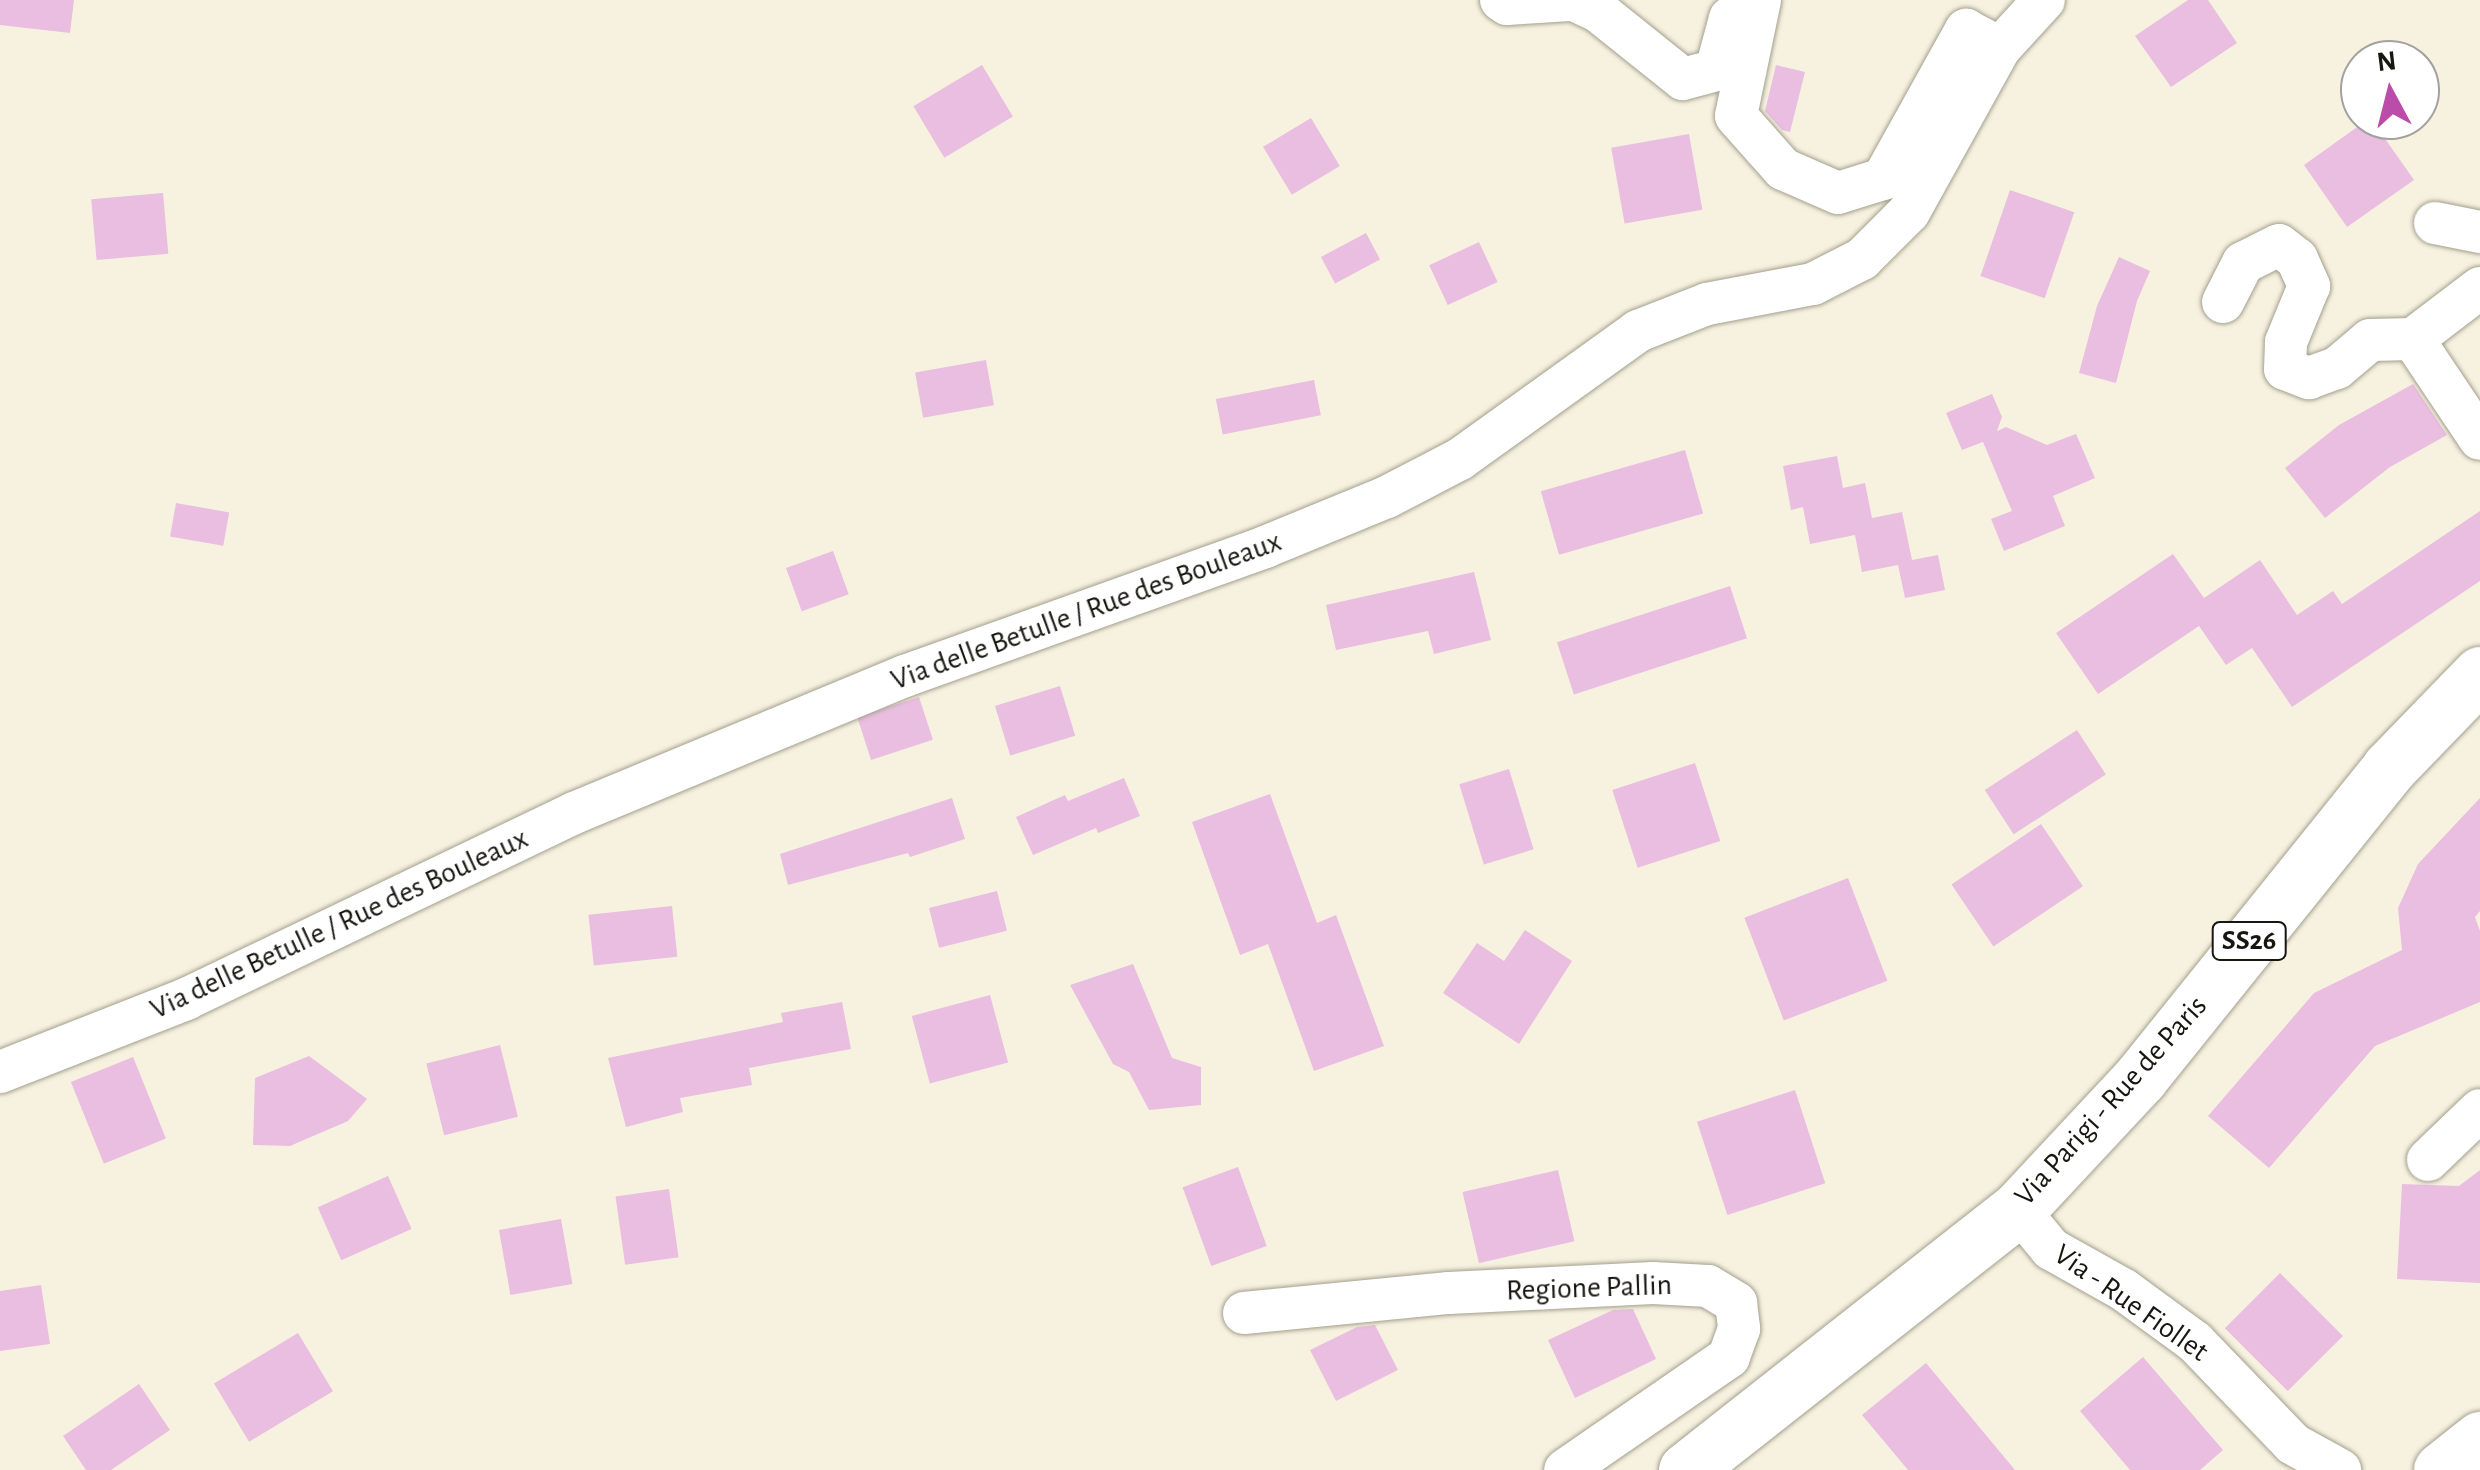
<!DOCTYPE html>
<style>
body{margin:0}
#map{position:relative;width:2480px;height:1470px;overflow:hidden;background:#f7f2e0;font-family:"Alegreya Sans",sans-serif}
div>[style]{position:absolute}
.building>*{inset:0;background:#e9bee0;transform-origin:0 0}
.roads{filter:drop-shadow(0 0 2px #a39f8e) drop-shadow(0 0 2px #a39f8e)}
.street>*{height:42px;margin:-21px;padding:0 21px;transform-origin:21px;border-radius:21px;background:#fff}
.secondary>*{height:55px;margin:-27.5px;padding:0 27.5px;transform-origin:27.5px;border-radius:27.5px;background:#fff}
.primary>*{height:55px;margin:-27.5px;padding:0 27.5px;transform-origin:27.5px;border-radius:27.5px;background:#fff}
span{translate:-50% -50%;white-space:nowrap;text-align:center;line-height:1.15;-webkit-text-stroke:9px #fff;paint-order:stroke}
.shield-label span{padding:2px 8px;background:#fff;border:2px solid;border-radius:8px;-webkit-text-stroke-width:0}
.shield-label{font-size:28px;color:#181610;font-weight:700}
.street-label{font-size:30px;color:#181610}
.north{position:absolute;left:2340px;top:40px;width:100px;height:100px;box-sizing:border-box;background:#fff;border:2px solid #a3a29f;border-radius:50%;rotate:353deg;font-size:28px;font-weight:700;line-height:40px;text-align:center;color:#181610}
.north::after{content:'';display:block;margin:auto;width:35px;height:45px;background:#bb4caa;clip-path:polygon(50% 0,100% 100%,50% 72%,0 100%)}
</style>
<div id="map">
<div class="building">
<div style="clip-path:polygon(0 0,74px 0,70px 33px,0 25px)"></div>
<div style="clip-path:polygon(2188px 0,2208px 0,2237px 43px,2171px 87px,2135px 36px)"></div>
<div style="left:982px;top:65px;width:60px;height:80px;rotate:59deg"></div>
<div style="clip-path:polygon(1776px 65px,1805px 72px,1790px 132px,1782px 130px,1765px 111px)"></div>
<div style="left:1311px;top:118px;width:56px;height:56px;rotate:59deg"></div>
<div style="clip-path:polygon(2367px 120px,2372px 120px,2414px 180px,2347px 227px,2304px 165px)"></div>
<div style="left:1689px;top:134px;width:77px;height:79px;rotate:80deg"></div>
<div style="left:2010px;top:190px;width:68px;height:91px;rotate:19deg"></div>
<div style="left:163px;top:193px;width:61px;height:72px;rotate:85deg"></div>
<div style="left:1366px;top:233px;width:30px;height:51px;rotate:62deg"></div>
<div style="left:1479px;top:242px;width:44px;height:55px;rotate:65deg"></div>
<div style="clip-path:polygon(2119px 257px,2150px 271px,2137px 301px,2116px 383px,2079px 373px,2097px 306px)"></div>
<div style="left:986px;top:360px;width:46px;height:72px;rotate:80deg"></div>
<div style="left:1314px;top:380px;width:36px;height:100px;rotate:79deg"></div>
<div style="clip-path:polygon(2413px 384px,2447px 435px,2390px 467px,2325px 518px,2285px 468px,2339px 425px)"></div>
<div style="clip-path:polygon(1992px 394px,2002px 417px,1997px 431px,2006px 427px,2047px 445px,2076px 434px,2095px 478px,2053px 496px,2065px 526px,2004px 551px,1991px 519px,2012px 511px,1983px 442px,1962px 450px,1946px 413px)"></div>
<div style="left:1685px;top:450px;width:66px;height:150px;rotate:74deg"></div>
<div style="clip-path:polygon(1837px 456px,1843px 488px,1865px 483px,1872px 518px,1902px 512px,1912px 560px,1938px 555px,1945px 590px,1905px 598px,1898px 565px,1862px 572px,1855px 535px,1810px 544px,1803px 507px,1791px 510px,1783px 466px)"></div>
<div style="left:176px;top:503px;width:54px;height:34px;rotate:10deg"></div>
<div style="clip-path:polygon(2480px 511px,2480px 581px,2292px 707px,2252px 648px,2226px 665px,2199px 626px,2098px 694px,2056px 633px,2173px 554px,2204px 598px,2260px 560px,2297px 615px,2333px 591px,2342px 604px)"></div>
<div style="left:833px;top:551px;width:46px;height:50px;rotate:70deg"></div>
<div style="clip-path:polygon(1474px 572px,1491px 640px,1434px 654px,1428px 631px,1336px 650px,1326px 605px)"></div>
<div style="left:1730px;top:586px;width:55px;height:182px;rotate:72deg"></div>
<div style="left:1060px;top:686px;width:52px;height:68px;rotate:73deg"></div>
<div style="left:919px;top:697px;width:45px;height:65px;rotate:72deg"></div>
<div style="left:2077px;top:730px;width:53px;height:110px;rotate:57deg"></div>
<div style="left:1695px;top:763px;width:82px;height:87px;rotate:72deg"></div>
<div style="left:1509px;top:769px;width:84px;height:52px;rotate:73deg"></div>
<div style="clip-path:polygon(1124px 778px,1140px 816px,1098px 833px,1096px 828px,1033px 855px,1016px 817px,1065px 795px,1068px 801px)"></div>
<div style="clip-path:polygon(1270px 794px,1317px 923px,1336px 915px,1384px 1046px,1314px 1071px,1268px 944px,1240px 955px,1192px 822px)"></div>
<div style="clip-path:polygon(952px 798px,965px 839px,910px 857px,908px 853px,788px 885px,780px 854px)"></div>
<div style="clip-path:polygon(2480px 798px,2480px 911px,2475px 917px,2480px 931px,2480px 1002px,2375px 1046px,2269px 1168px,2208px 1116px,2314px 993px,2402px 950px,2398px 908px,2418px 864px)"></div>
<div style="left:2041px;top:824px;width:75px;height:108px;rotate:56deg"></div>
<div style="left:1848px;top:878px;width:110px;height:111px;rotate:69deg"></div>
<div style="left:997px;top:891px;width:41px;height:70px;rotate:76deg"></div>
<div style="left:672px;top:906px;width:51px;height:84px;rotate:84deg"></div>
<div style="clip-path:polygon(1525px 930px,1572px 961px,1519px 1044px,1443px 993px,1477px 943px,1504px 961px)"></div>
<div style="clip-path:polygon(1133px 964px,1172px 1058px,1201px 1067px,1201px 1105px,1149px 1110px,1129px 1072px,1113px 1064px,1070px 985px)"></div>
<div style="left:990px;top:995px;width:70px;height:81px;rotate:75deg"></div>
<div style="clip-path:polygon(842px 1002px,851px 1049px,749px 1068px,752px 1085px,680px 1098px,683px 1112px,626px 1127px,608px 1058px,783px 1022px,781px 1013px)"></div>
<div style="left:500px;top:1045px;width:74px;height:76px;rotate:76deg"></div>
<div style="clip-path:polygon(309px 1056px,367px 1099px,348px 1121px,290px 1146px,253px 1145px,255px 1078px)"></div>
<div style="left:133px;top:1057px;width:88px;height:67px;rotate:68deg"></div>
<div style="left:1795px;top:1090px;width:98px;height:103px;rotate:72deg"></div>
<div style="left:1238px;top:1167px;width:84px;height:59px;rotate:70deg"></div>
<div style="left:1558px;top:1170px;width:73px;height:98px;rotate:77deg"></div>
<div style="clip-path:polygon(2480px 1170px,2480px 1283px,2397px 1279px,2402px 1184px,2459px 1186px)"></div>
<div style="left:388px;top:1176px;width:58px;height:77px;rotate:66deg"></div>
<div style="left:669px;top:1189px;width:69px;height:54px;rotate:82deg"></div>
<div style="left:561px;top:1219px;width:66px;height:63px;rotate:80deg"></div>
<div style="left:2280px;top:1273px;width:89px;height:78px;rotate:45deg"></div>
<div style="clip-path:polygon(41px 1285px,50px 1344px,0 1351px,0 1291px)"></div>
<div style="clip-path:polygon(1633px 1309px,1656px 1359px,1575px 1398px,1548px 1340px,1613px 1310px)"></div>
<div style="clip-path:polygon(1375px 1325px,1398px 1370px,1336px 1401px,1310px 1350px,1357px 1327px)"></div>
<div style="left:298px;top:1333px;width:68px;height:98px;rotate:59deg"></div>
<div style="clip-path:polygon(2143px 1357px,2223px 1450px,2200px 1470px,2130px 1470px,2080px 1411px)"></div>
<div style="clip-path:polygon(1926px 1363px,2015px 1470px,1908px 1470px,1862px 1415px)"></div>
<div style="clip-path:polygon(139px 1384px,170px 1430px,111px 1470px,86px 1470px,63px 1436px)"></div>
</div>
<div class="roads">
<div class="street">
<div style="left:1501px;top:0;width:7px;rotate:34deg"></div>
<div style="left:1507px;top:4px;width:62px;rotate:-3.7deg"></div>
<div style="left:1574px;top:0;width:26px;rotate:25deg"></div>
<div style="left:1598px;top:11px;width:109px;rotate:38.7deg"></div>
<div style="left:1683px;top:79px;width:34px;rotate:-15deg"></div>
<div style="left:1716px;top:70px;width:54px;rotate:-74.9deg"></div>
<div style="left:1760px;top:0;width:118px;rotate:101.7deg"></div>
<div style="left:1736px;top:116px;width:71px;rotate:48.4deg"></div>
<div style="left:1783px;top:169px;width:60px;rotate:23.6deg"></div>
<div style="left:1838px;top:193px;width:47px;rotate:-17.3deg"></div>
<div style="left:1883px;top:179px;width:171px;rotate:-60.9deg"></div>
<div style="left:1966px;top:30px;width:38px;rotate:28deg"></div>
<div style="left:2435px;top:223px;width:46px;rotate:11.3deg"></div>
<div style="left:2223px;top:302px;width:44px;rotate:-62.9deg"></div>
<div style="left:2243px;top:263px;width:40px;rotate:-26.6deg"></div>
<div style="left:2279px;top:245px;width:23px;rotate:38deg"></div>
<div style="left:2297px;top:259px;width:30px;rotate:66deg"></div>
<div style="left:2309px;top:286px;width:61px;rotate:112.3deg"></div>
<div style="left:2286px;top:342px;width:27px;rotate:92deg"></div>
<div style="left:2285px;top:369px;width:26px;rotate:21deg"></div>
<div style="left:2309px;top:378px;width:30px;rotate:-20deg"></div>
<div style="left:2337px;top:368px;width:43px;rotate:-40.3deg"></div>
<div style="left:2370px;top:340px;width:43px;rotate:-1.3deg"></div>
<div style="left:2413px;top:339px;width:120px;rotate:56.2deg"></div>
<div style="left:2413px;top:339px;width:84px;rotate:-37.3deg"></div>
<div style="left:0;top:1072px;width:200px;rotate:-21.4deg"></div>
<div style="left:186px;top:999px;width:430px;rotate:-25.6deg"></div>
<div style="left:574px;top:813px;width:358px;rotate:-22.5deg"></div>
<div style="left:905px;top:676px;width:382px;rotate:-19.7deg"></div>
<div style="left:1265px;top:547px;width:132px;rotate:-22.3deg"></div>
<div style="left:1387px;top:497px;width:82px;rotate:-27.5deg"></div>
<div style="left:1460px;top:459px;width:219px;rotate:-35.7deg"></div>
<div style="left:1638px;top:331px;width:74px;rotate:-21.4deg"></div>
<div style="left:1707px;top:304px;width:108px;rotate:-10.7deg"></div>
<div style="left:1813px;top:284px;width:55px;rotate:-27deg"></div>
<div style="left:1862px;top:259px;width:66px;rotate:-45deg"></div>
<div style="left:1909px;top:212px;width:188px;rotate:-61deg"></div>
<div style="left:2000px;top:48px;width:65px;rotate:-47.5deg"></div>
<div style="left:2428px;top:1160px;width:72px;rotate:-43.9deg"></div>
<div style="left:2018px;top:1209px;width:52px;rotate:50.5deg"></div>
<div style="left:2051px;top:1249px;width:84px;rotate:29.3deg"></div>
<div style="left:2124px;top:1290px;width:88px;rotate:36.2deg"></div>
<div style="left:2195px;top:1342px;width:141px;rotate:46.1deg"></div>
<div style="left:2293px;top:1444px;width:54px;rotate:29deg"></div>
<div style="left:1244px;top:1313px;width:206px;rotate:-5.6deg"></div>
<div style="left:1449px;top:1293px;width:204px;rotate:-2.8deg"></div>
<div style="left:1653px;top:1283px;width:55px;rotate:3.1deg"></div>
<div style="left:1708px;top:1286px;width:33px;rotate:31deg"></div>
<div style="left:1736px;top:1303px;width:26px;rotate:83deg"></div>
<div style="left:1739px;top:1329px;width:30px;rotate:110deg"></div>
<div style="left:1729px;top:1357px;width:199px;rotate:145.4deg"></div>
</div>
<div class="secondary">
<div style="left:2441px;top:1470px;width:50px;rotate:-38.5deg"></div>
</div>
<div class="primary">
<div style="left:1686px;top:1470px;width:422px;rotate:-38.2deg"></div>
<div style="left:2018px;top:1209px;width:179px;rotate:-47deg"></div>
<div style="left:2140px;top:1078px;width:398px;rotate:-51.2deg"></div>
<div style="left:2389px;top:768px;width:131px;rotate:-45.9deg"></div>
</div>
</div>
<div class="shield-label">
<span style="left:2249px;top:941px">SS26</span>
</div>
<div class="street-label">
<span style="left:1086px;top:611px;rotate:-20deg">Via delle Betulle / Rue des Bouleaux</span>
<span style="left:339px;top:924px;rotate:-25deg">Via delle Betulle / Rue des Bouleaux</span>
<span style="left:2111px;top:1101px;rotate:-48deg">Via Parigi - Rue de Paris</span>
<span style="left:1589px;top:1288px;rotate:-2deg">Regione Pallin</span>
<span style="left:2131px;top:1303px;rotate:35deg">Via - Rue Fiollet</span>
</div>
<div class="north">N</div>
</div>
